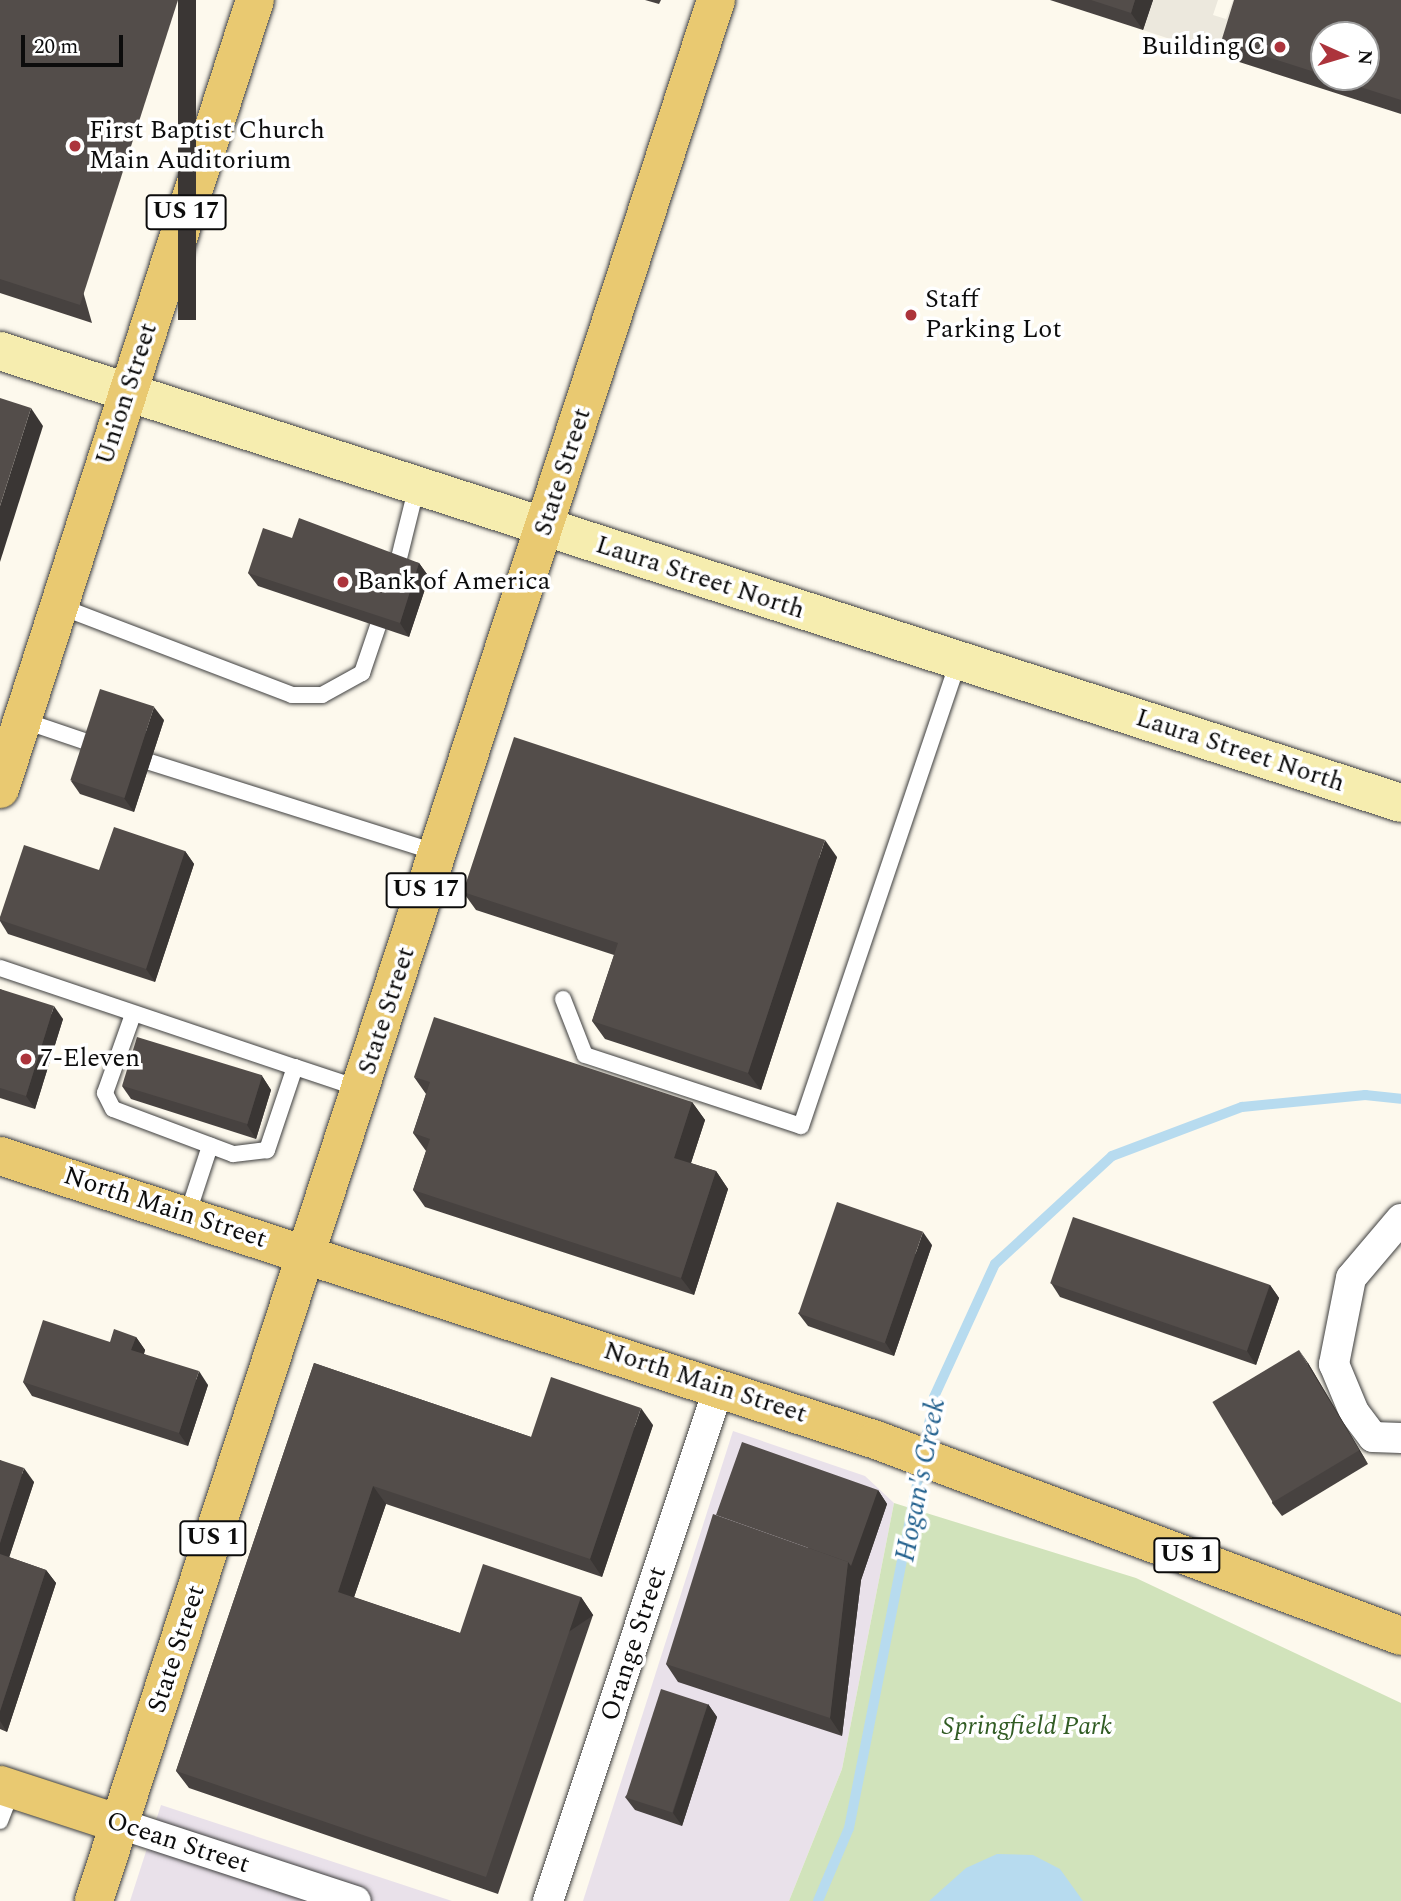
<!DOCTYPE html>
<style>
body{margin:0}
#map{position:relative;width:1401px;height:1901px;overflow:hidden;background:#fdf9ed;font-family:Spectral,serif}
div>[style]{position:absolute}
.industrial>*{inset:0;background:#e9e1ea}
.green>*{inset:0;background:#d1e3bb}
.plaza>*{inset:0;background:#ece8dd}
.water>*{inset:0;background:#b7dbef}
.stream>*{height:10px;margin:-5px;padding:0 5px;transform-origin:5px;border-radius:5px;background:#b7dbef}
.roads{filter:drop-shadow(0 0 2px #3f3f3f) drop-shadow(0 0 2px #3f3f3f)}
.lane>*{height:16px;margin:-8px;padding:0 8px;transform-origin:8px;border-radius:8px;background:#fff}
.street>*{height:30px;margin:-15px;padding:0 15px;transform-origin:15px;border-radius:15px;background:#fff}
.secondary>*{height:38px;margin:-19px;padding:0 19px;transform-origin:19px;border-radius:19px;background:#f6edaf}
.primary>*{height:38px;margin:-19px;padding:0 19px;transform-origin:19px;border-radius:19px;background:#e9c971}
.wall>*{inset:0;background:#474240}
.shaded-wall>*{inset:0;background:#3a3634;transform-origin:0 0}
.building>*{inset:0;background:#534d4a;transform-origin:0 0}
.dots>*{width:19px;height:19px;translate:-50% -50%;box-sizing:border-box;border:4px solid #fff;border-radius:50%}
span{translate:-50% -50%;white-space:nowrap;text-align:center;line-height:1.15;-webkit-text-stroke:7px #fff;paint-order:stroke}
.shield-label span{padding:2px 5px;background:#fff;border:2px solid;border-radius:5px;-webkit-text-stroke-width:0}
.shield-label{font-size:24px;color:#0c0c0c;font-weight:700}
.poi-label{font-size:26px;color:#0c0c0c}
.right{translate:-100% -50%;text-align:right}
.left{translate:0 -50%;text-align:left}
.street-label{font-size:26px;color:#0c0c0c}
.park-label{font-size:26px;color:#315c24;font-style:italic}
.water-label{font-size:28px;color:#24628f;font-style:italic}
.north{position:absolute;left:1310px;top:21px;width:70px;height:70px;box-sizing:border-box;background:#fff;border:2px solid #9e9e9e;border-radius:50%;rotate:94deg;font-size:19px;font-weight:700;line-height:28px;text-align:center;color:#0c0c0c}
.north::after{content:'';display:block;margin:auto;width:24px;height:32px;background:#ac343c;clip-path:polygon(50% 0,100% 100%,50% 72%,0 100%)}
.scale{position:absolute;left:21px;top:35px;width:102px;height:32px;box-sizing:border-box;border:4px solid #0c0c0c;border-top:0;padding-left:9px;font-size:21px;line-height:24px;white-space:nowrap;color:#0c0c0c;-webkit-text-stroke:5px #fff;paint-order:stroke}
</style>
<div id="map">
<div class="industrial">
<div style="clip-path:polygon(733px 1431px,865px 1476px,894px 1503px,842px 1769px,789px 1901px,583px 1901px)"></div>
<div style="clip-path:polygon(161px 1805px,452px 1901px,130px 1901px)"></div>
</div>
<div class="green">
<div style="clip-path:polygon(894px 1503px,1136px 1578px,1401px 1703px,1401px 1901px,789px 1901px,842px 1769px)"></div>
</div>
<div class="plaza">
<div style="clip-path:polygon(1153px 0,1218px 0,1213px 15px,1226px 19px,1233px 0,1252px 0,1233px 60px,1143px 30px)"></div>
</div>
<div class="water">
<div style="clip-path:polygon(997px 1854px,1033px 1855px,1060px 1869px,1083px 1901px,929px 1901px,966px 1868px)"></div>
</div>
<div class="stream">
<div style="left:818px;top:1901px;width:79px;rotate:-67deg"></div>
<div style="left:849px;top:1828px;width:439px;rotate:-78.8deg"></div>
<div style="left:934px;top:1397px;width:146px;rotate:-65.4deg"></div>
<div style="left:995px;top:1264px;width:159px;rotate:-42.7deg"></div>
<div style="left:1112px;top:1156px;width:139px;rotate:-20.7deg"></div>
<div style="left:1242px;top:1107px;width:124px;rotate:-5.6deg"></div>
<div style="left:1365px;top:1095px;width:36px;rotate:6deg"></div>
</div>
<div class="roads">
<div class="lane">
<div style="left:397px;top:566px;width:82px;rotate:-76deg"></div>
<div style="left:59px;top:606px;width:249px;rotate:20.9deg"></div>
<div style="left:292px;top:695px;width:30px"></div>
<div style="left:322px;top:695px;width:46px;rotate:-28.8deg"></div>
<div style="left:362px;top:673px;width:50px;rotate:-71.2deg"></div>
<div style="left:22px;top:720px;width:78px;rotate:18.7deg"></div>
<div style="left:150px;top:762px;width:303px;rotate:17.5deg"></div>
<div style="left:0;top:968px;width:311px;rotate:18.6deg"></div>
<div style="left:295px;top:1067px;width:88px;rotate:108.6deg"></div>
<div style="left:267px;top:1150px;width:34px;rotate:173deg"></div>
<div style="left:233px;top:1154px;width:128px;rotate:-159.4deg"></div>
<div style="left:113px;top:1109px;width:18px;rotate:-117deg"></div>
<div style="left:105px;top:1093px;width:81px;rotate:-70.4deg"></div>
<div style="left:563px;top:999px;width:60px;rotate:68.6deg"></div>
<div style="left:585px;top:1055px;width:227px;rotate:18.2deg"></div>
<div style="left:801px;top:1126px;width:492px;rotate:-71.3deg"></div>
<div style="left:295px;top:1067px;width:70px;rotate:18.4deg"></div>
<div style="left:187px;top:1216px;width:74px;rotate:-71.8deg"></div>
<div style="left:0;top:1821px;width:34px;rotate:-69deg"></div>
</div>
<div class="street">
<div style="left:1401px;top:1219px;width:77px;rotate:130.3deg"></div>
<div style="left:1351px;top:1278px;width:88px;rotate:101.2deg"></div>
<div style="left:1334px;top:1364px;width:52px;rotate:67.4deg"></div>
<div style="left:1354px;top:1412px;width:31px;rotate:53deg"></div>
<div style="left:1373px;top:1437px;width:28px;rotate:2deg"></div>
<div style="left:120px;top:1824px;width:248px;rotate:18.1deg"></div>
<div style="left:548px;top:1901px;width:542px;rotate:-71.6deg"></div>
</div>
<div class="secondary">
<div style="left:0;top:351px;width:1472px;rotate:17.88deg"></div>
</div>
<div class="primary">
<div style="left:0;top:789px;width:829px;rotate:-72.09deg"></div>
<div style="left:0;top:1156px;width:921px;rotate:17.96deg"></div>
<div style="left:876px;top:1440px;width:560px;rotate:20.47deg"></div>
<div style="left:0;top:1785px;width:126px;rotate:18deg"></div>
<div style="left:94px;top:1901px;width:2000px;rotate:-71.88deg"></div>
</div>
</div>
<div class="wall">
<div style="clip-path:polygon(0 0,92px 323px,0 293px)"></div>
<div style="clip-path:polygon(645px 0,661px 0,659px 4px)"></div>
<div style="clip-path:polygon(1050px 0,1153px 0,1143px 30px)"></div>
<div style="clip-path:polygon(evenodd,1401px 0,1401px 114px,1233px 60px,1221px 42px,1401px 0,1324px 35px,1366px 77px,1324px 77px,1324px 35px)"></div>
<div style="clip-path:polygon(292px 538px,419px 563px,429px 577px,409px 637px,258px 586px,248px 573px)"></div>
<div style="clip-path:polygon(164px 720px,134px 812px,80px 794px,71px 781px)"></div>
<div style="clip-path:polygon(185px 851px,194px 864px,155px 982px,8px 934px,0 921px,0 917px,99px 870px)"></div>
<div style="clip-path:polygon(837px 857px,761px 1090px,605px 1039px,592px 1021px,614px 955px,476px 910px,463px 892px)"></div>
<div style="clip-path:polygon(0 989px,63px 1019px,35px 1109px,0 1098px)"></div>
<div style="clip-path:polygon(262px 1076px,271px 1090px,256px 1139px,131px 1099px,122px 1086px)"></div>
<div style="clip-path:polygon(414px 1077px,692px 1102px,705px 1120px,691px 1163px,716px 1171px,728px 1189px,694px 1295px,425px 1207px,413px 1190px,426px 1151px,413px 1133px,426px 1094px)"></div>
<div style="clip-path:polygon(932px 1245px,894px 1356px,808px 1326px,798px 1313px)"></div>
<div style="clip-path:polygon(1051px 1283px,1270px 1285px,1279px 1298px,1256px 1365px,1060px 1297px)"></div>
<div style="clip-path:polygon(136px 1337px,145px 1350px,144px 1354px,208px 1385px,188px 1446px,32px 1396px,23px 1382px,110px 1342px)"></div>
<div style="clip-path:polygon(314px 1363px,531px 1437px,653px 1425px,602px 1577px,386px 1504px,354px 1597px,460px 1633px,581px 1597px,593px 1615px,498px 1894px,189px 1788px,176px 1771px)"></div>
<div style="clip-path:polygon(1308px 1363px,1368px 1464px,1282px 1516px,1272px 1503px)"></div>
<div style="clip-path:polygon(0 1460px,34px 1482px,9px 1557px,46px 1570px,56px 1583px,7px 1732px,0 1729px)"></div>
<div style="clip-path:polygon(878px 1490px,887px 1504px,861px 1580px,842px 1736px,678px 1682px,666px 1664px)"></div>
<div style="clip-path:polygon(708px 1704px,717px 1717px,682px 1826px,635px 1810px,625px 1797px)"></div>
</div>
<div class="shaded-wall">
<div style="left:178px;top:0;width:18px;height:320px"></div>
<div style="clip-path:polygon(1135px 0,1153px 0,1143px 30px,1131px 13px)"></div>
<div style="clip-path:polygon(31px 408px,43px 426px,0 562px,0 506px)"></div>
<div style="clip-path:polygon(419px 563px,429px 577px,409px 637px,400px 623px)"></div>
<div style="clip-path:polygon(154px 707px,164px 720px,134px 812px,124px 798px)"></div>
<div style="clip-path:polygon(825px 840px,837px 857px,761px 1090px,748px 1073px)"></div>
<div style="clip-path:polygon(185px 851px,194px 864px,155px 982px,146px 969px)"></div>
<div style="clip-path:polygon(54px 1006px,63px 1019px,35px 1109px,26px 1096px)"></div>
<div style="clip-path:polygon(262px 1076px,271px 1090px,256px 1139px,247px 1125px)"></div>
<div style="clip-path:polygon(692px 1102px,705px 1120px,687px 1175px,674px 1158px)"></div>
<div style="clip-path:polygon(716px 1171px,728px 1189px,694px 1295px,681px 1278px)"></div>
<div style="clip-path:polygon(923px 1232px,932px 1245px,894px 1356px,885px 1342px)"></div>
<div style="clip-path:polygon(1270px 1285px,1279px 1298px,1256px 1365px,1247px 1351px)"></div>
<div style="clip-path:polygon(136px 1337px,145px 1350px,141px 1363px,131px 1350px)"></div>
<div style="clip-path:polygon(1299px 1350px,1308px 1363px,1368px 1464px,1359px 1451px)"></div>
<div style="clip-path:polygon(199px 1371px,208px 1385px,188px 1446px,179px 1433px)"></div>
<div style="clip-path:polygon(641px 1408px,653px 1425px,602px 1577px,590px 1559px)"></div>
<div style="clip-path:polygon(24px 1468px,34px 1482px,6px 1567px,0 1558px,0 1543px)"></div>
<div style="clip-path:polygon(373px 1486px,386px 1504px,350px 1609px,338px 1592px)"></div>
<div style="clip-path:polygon(878px 1490px,887px 1504px,861px 1580px,842px 1736px,830px 1718px,848px 1562px)"></div>
<div style="clip-path:polygon(46px 1570px,56px 1583px,7px 1732px,0 1721px,0 1711px)"></div>
<div style="left:581px;top:1597px;width:22px;height:296px;rotate:56deg"></div>
<div style="clip-path:polygon(708px 1704px,717px 1717px,682px 1826px,673px 1813px)"></div>
</div>
<div class="building">
<div style="clip-path:polygon(0 0,178px 0,80px 305px,0 279px)"></div>
<div style="clip-path:polygon(1091px 0,1135px 0,1131px 13px)"></div>
<div style="clip-path:polygon(1234px 0,1401px 0,1401px 100px,1329px 77px,1366px 77px,1366px 35px,1324px 35px,1324px 75px,1221px 42px)"></div>
<div style="clip-path:polygon(0 398px,31px 408px,0 506px)"></div>
<div style="clip-path:polygon(299px 518px,419px 563px,400px 623px,248px 573px,263px 528px,292px 538px)"></div>
<div style="left:100px;top:689px;width:57px;height:96px;rotate:18deg"></div>
<div style="clip-path:polygon(514px 737px,825px 840px,748px 1073px,592px 1021px,618px 943px,463px 892px)"></div>
<div style="clip-path:polygon(114px 827px,185px 851px,146px 969px,0 920px,0 917px,24px 845px,99px 870px)"></div>
<div style="clip-path:polygon(0 989px,54px 1006px,26px 1096px,0 1088px)"></div>
<div style="clip-path:polygon(434px 1017px,692px 1102px,674px 1158px,716px 1171px,681px 1278px,413px 1190px,430px 1139px,413px 1133px,430px 1082px,414px 1077px)"></div>
<div style="left:137px;top:1037px;width:131px;height:51px;rotate:17deg"></div>
<div style="left:837px;top:1202px;width:91px;height:118px;rotate:19deg"></div>
<div style="left:1073px;top:1217px;width:208px;height:70px;rotate:19deg"></div>
<div style="clip-path:polygon(43px 1320px,110px 1342px,114px 1329px,136px 1337px,131px 1350px,199px 1371px,179px 1433px,23px 1382px)"></div>
<div style="left:1299px;top:1350px;width:117px;height:101px;rotate:59deg"></div>
<div style="clip-path:polygon(314px 1363px,531px 1437px,551px 1377px,641px 1408px,590px 1559px,373px 1486px,338px 1592px,460px 1633px,483px 1564px,581px 1597px,486px 1877px,176px 1771px)"></div>
<div style="clip-path:polygon(742px 1442px,878px 1490px,851px 1566px,848px 1562px,716px 1515px)"></div>
<div style="clip-path:polygon(0 1460px,24px 1468px,0 1543px)"></div>
<div style="clip-path:polygon(713px 1514px,848px 1562px,830px 1718px,666px 1664px)"></div>
<div style="clip-path:polygon(0 1554px,46px 1570px,0 1711px)"></div>
<div style="left:661px;top:1689px;width:49px;height:114px;rotate:18deg"></div>
</div>
<div class="dots">
<div style="left:1280px;top:47px;background:#ac343c"></div>
<div style="left:75px;top:146px;background:#ac343c"></div>
<div style="left:911px;top:315px;background:#ac343c"></div>
<div style="left:343px;top:582px;background:#ac343c"></div>
<div style="left:26px;top:1059px;background:#ac343c"></div>
</div>
<div class="shield-label">
<span style="left:186px;top:212px">US 17</span>
<span style="left:426px;top:890px">US 17</span>
<span style="left:213px;top:1538px">US 1</span>
<span style="left:1187px;top:1555px">US 1</span>
</div>
<div class="poi-label">
<span class="right" style="left:1266px;top:47px">Building C</span>
<span class="left" style="left:89px;top:146px">First Baptist Church<br>Main Auditorium</span>
<span class="left" style="left:925px;top:315px">Staff<br>Parking Lot</span>
<span class="left" style="left:357px;top:582px">Bank of America</span>
<span class="left" style="left:40px;top:1059px">7-Eleven</span>
</div>
<div class="street-label">
<span style="left:127px;top:394px;rotate:-72deg">Union Street</span>
<span style="left:563px;top:472px;rotate:-72deg">State Street</span>
<span style="left:700px;top:578px;rotate:18deg">Laura Street North</span>
<span style="left:1240px;top:751px;rotate:18deg">Laura Street North</span>
<span style="left:387px;top:1011px;rotate:-72deg">State Street</span>
<span style="left:165px;top:1208px;rotate:18deg">North Main Street</span>
<span style="left:705px;top:1383px;rotate:18deg">North Main Street</span>
<span style="left:634px;top:1644px;rotate:-72deg">Orange Street</span>
<span style="left:177px;top:1649px;rotate:-72deg">State Street</span>
<span style="left:178px;top:1843px;rotate:18deg">Ocean Street</span>
</div>
<div class="park-label">
<span style="left:1027px;top:1727px">Springfield Park</span>
</div>
<div class="water-label">
<span style="left:921px;top:1480px;rotate:-79deg">Hogan's Creek</span>
</div>
<div class="north">N</div>
<div class="scale">20 m</div>
</div>
